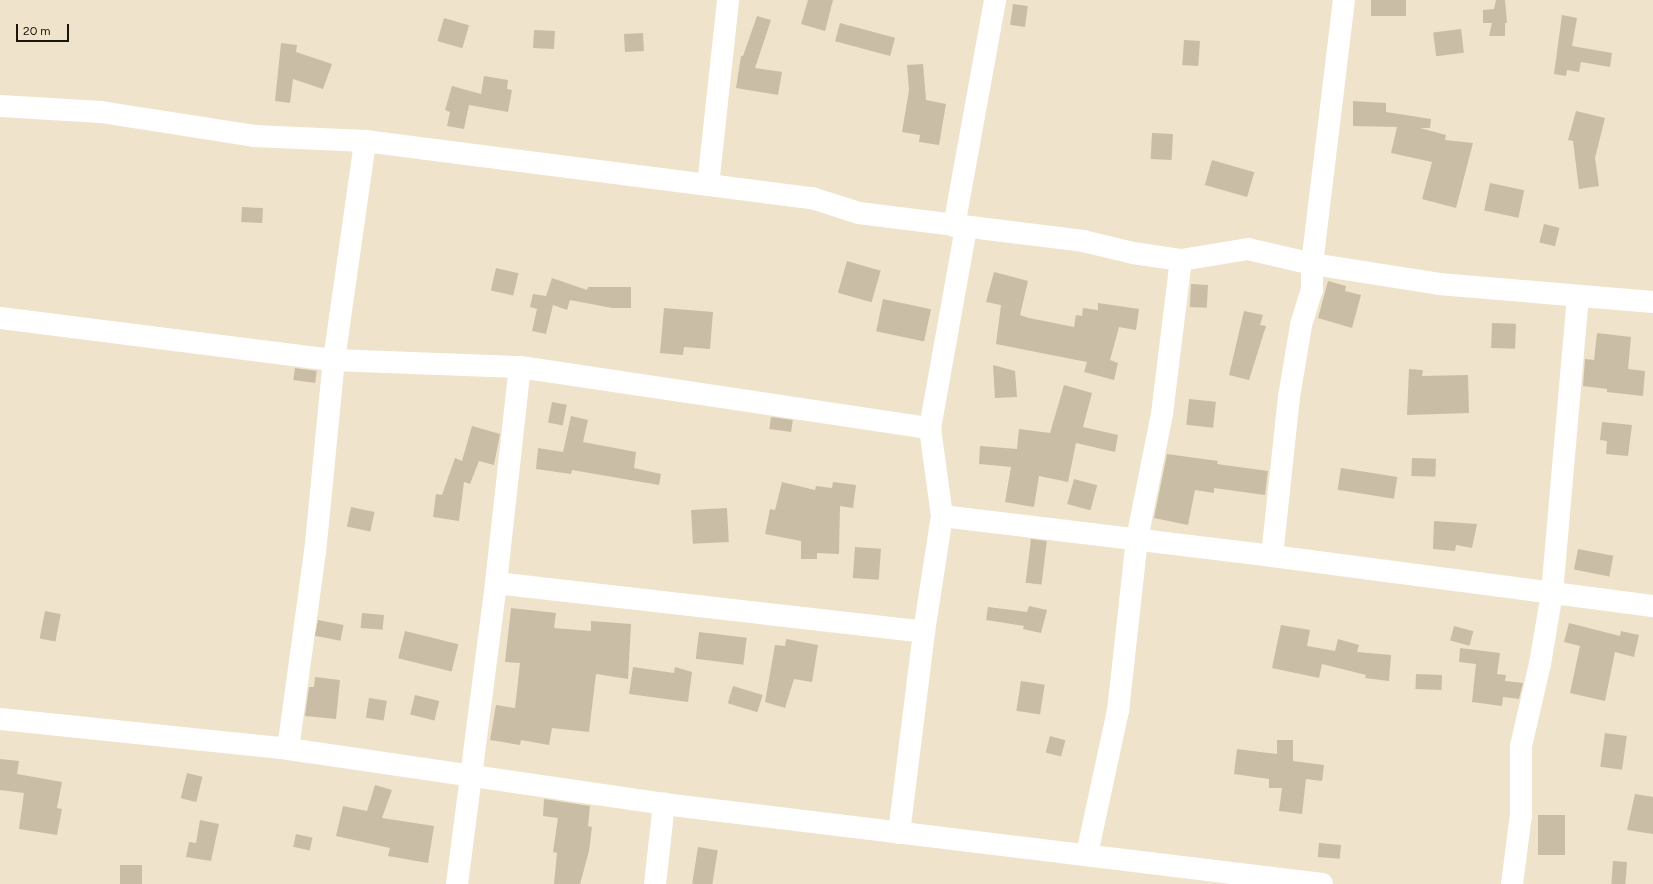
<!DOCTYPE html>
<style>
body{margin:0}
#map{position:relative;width:1653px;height:884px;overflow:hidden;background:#efe3cb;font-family:Figtree,sans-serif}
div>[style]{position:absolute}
.building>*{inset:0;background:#cabda6;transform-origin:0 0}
.minor>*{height:22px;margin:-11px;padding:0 11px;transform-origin:11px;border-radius:11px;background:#fff}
span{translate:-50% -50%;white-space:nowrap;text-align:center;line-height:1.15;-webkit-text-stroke:3px #efe3cb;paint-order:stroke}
.scale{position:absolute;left:16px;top:24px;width:53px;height:18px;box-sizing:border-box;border:2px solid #1a160d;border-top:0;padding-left:5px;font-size:12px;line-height:14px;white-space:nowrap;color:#1a160d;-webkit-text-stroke:3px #efe3cb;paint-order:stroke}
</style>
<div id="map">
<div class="building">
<div style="clip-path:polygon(808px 0,833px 0,825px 31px,801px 24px)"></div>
<div style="left:1371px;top:0;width:35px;height:16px"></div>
<div style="clip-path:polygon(1496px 0,1505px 0,1507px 23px,1505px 23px,1505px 36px,1489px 36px,1492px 23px,1483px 23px,1483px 10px,1494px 9px)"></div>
<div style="left:1013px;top:4px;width:15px;height:21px;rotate:8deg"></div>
<div style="clip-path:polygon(1562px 15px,1577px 18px,1572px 46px,1612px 53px,1610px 67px,1581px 62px,1579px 72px,1567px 70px,1566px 76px,1554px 74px)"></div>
<div style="clip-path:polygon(757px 16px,771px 20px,755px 68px,782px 72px,778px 95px,736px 88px,741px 56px,743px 56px)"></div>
<div style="left:444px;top:18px;width:26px;height:24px;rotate:16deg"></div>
<div style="left:840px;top:23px;width:57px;height:19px;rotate:15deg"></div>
<div style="left:1461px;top:29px;width:24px;height:28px;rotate:83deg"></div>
<div style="left:534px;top:30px;width:21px;height:18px;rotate:3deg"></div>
<div style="left:643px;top:33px;width:18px;height:19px;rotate:87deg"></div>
<div style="left:1184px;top:40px;width:16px;height:25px;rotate:4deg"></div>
<div style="clip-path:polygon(281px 43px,297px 45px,296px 52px,332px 64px,323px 89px,293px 79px,290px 103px,275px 101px)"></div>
<div style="clip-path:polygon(923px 64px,926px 100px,946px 104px,939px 145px,919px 142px,920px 135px,902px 132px,909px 90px,907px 65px)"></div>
<div style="clip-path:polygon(484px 76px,508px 80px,507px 89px,512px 90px,508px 112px,469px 105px,464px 129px,447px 126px,450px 112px,445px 110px,452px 86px,481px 94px)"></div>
<div style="clip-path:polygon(1353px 101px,1386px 103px,1386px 112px,1431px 119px,1430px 128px,1420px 128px,1446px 135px,1445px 140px,1473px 143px,1456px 208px,1422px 199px,1432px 162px,1391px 153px,1397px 127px,1353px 126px)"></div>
<div style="clip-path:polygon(1576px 111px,1605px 118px,1595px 158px,1599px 186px,1579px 189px,1573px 141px,1568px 140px)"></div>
<div style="left:1152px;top:133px;width:21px;height:26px;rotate:3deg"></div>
<div style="left:1212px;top:160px;width:44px;height:26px;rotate:16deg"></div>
<div style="left:1490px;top:183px;width:35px;height:28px;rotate:12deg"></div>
<div style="left:242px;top:207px;width:21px;height:15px;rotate:3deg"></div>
<div style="left:1544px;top:224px;width:16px;height:19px;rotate:14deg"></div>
<div style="left:847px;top:261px;width:35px;height:33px;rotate:16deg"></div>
<div style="left:496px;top:268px;width:23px;height:23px;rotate:13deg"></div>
<div style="clip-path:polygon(994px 272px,1028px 281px,1020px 315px,1029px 318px,1074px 327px,1076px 315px,1082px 316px,1083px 308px,1098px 310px,1098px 303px,1139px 309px,1136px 330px,1119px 327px,1110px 360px,1118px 363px,1114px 380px,1084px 372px,1087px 362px,996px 344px,1001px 305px,986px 302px)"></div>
<div style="clip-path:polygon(552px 278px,587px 290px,588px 287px,631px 287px,631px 308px,612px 308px,570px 300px,567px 310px,553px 305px,546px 334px,532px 331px,537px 309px,530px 307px,533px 294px,546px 296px)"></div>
<div style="clip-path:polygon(1328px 281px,1346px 286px,1345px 291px,1361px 295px,1352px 328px,1318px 318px)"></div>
<div style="left:1191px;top:284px;width:17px;height:23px;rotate:3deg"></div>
<div style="left:883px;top:299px;width:49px;height:33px;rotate:12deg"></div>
<div style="clip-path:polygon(664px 308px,713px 312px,710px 349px,684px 347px,683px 355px,660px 353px)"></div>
<div style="clip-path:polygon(1244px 311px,1263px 315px,1260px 325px,1266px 326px,1249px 380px,1229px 375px)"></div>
<div style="left:1492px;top:323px;width:24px;height:25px;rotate:2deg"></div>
<div style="clip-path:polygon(1597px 333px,1631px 337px,1628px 369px,1645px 371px,1643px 396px,1607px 392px,1607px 389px,1583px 386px,1585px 359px,1594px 360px)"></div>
<div style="clip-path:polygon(993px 365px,1015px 371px,1017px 397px,995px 398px)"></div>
<div style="left:295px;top:368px;width:22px;height:12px;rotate:8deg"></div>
<div style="clip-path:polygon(1409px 369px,1423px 370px,1422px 376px,1468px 375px,1469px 413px,1407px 415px)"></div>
<div style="clip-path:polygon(1064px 385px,1092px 393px,1083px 427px,1118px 435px,1115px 452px,1076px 443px,1068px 482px,1039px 476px,1034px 507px,1005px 502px,1011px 467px,979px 464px,980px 446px,1017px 449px,1019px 429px,1050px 433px)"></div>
<div style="left:1189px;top:399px;width:27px;height:26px;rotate:6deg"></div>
<div style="left:552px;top:402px;width:15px;height:21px;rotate:11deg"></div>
<div style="clip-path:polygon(571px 416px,588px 420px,583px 442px,636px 452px,634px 468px,661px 474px,659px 485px,572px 470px,571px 474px,536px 469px,538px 448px,563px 452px)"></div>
<div style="left:771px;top:417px;width:22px;height:12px;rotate:8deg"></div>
<div style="clip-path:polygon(1602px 422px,1632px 425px,1628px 456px,1606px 454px,1607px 441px,1600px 440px)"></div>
<div style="clip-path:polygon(472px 426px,500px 434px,494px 465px,479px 461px,470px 484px,464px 482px,459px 521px,433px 517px,436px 494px,442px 495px,455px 458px,462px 461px)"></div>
<div style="clip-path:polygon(1167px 454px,1218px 461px,1217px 464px,1268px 471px,1265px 495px,1214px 488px,1214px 493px,1195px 490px,1188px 525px,1154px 518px)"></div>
<div style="left:1412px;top:458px;width:24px;height:18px;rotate:2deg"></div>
<div style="left:1341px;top:468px;width:57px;height:22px;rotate:9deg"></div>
<div style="left:1074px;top:479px;width:24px;height:26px;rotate:15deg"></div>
<div style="clip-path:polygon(782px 482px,815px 490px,816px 486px,832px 488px,833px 482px,856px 485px,853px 508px,840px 506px,839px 554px,817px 553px,817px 559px,801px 559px,801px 541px,765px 534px,770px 509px,775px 510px)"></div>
<div style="left:351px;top:507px;width:24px;height:20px;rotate:12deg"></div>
<div style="left:727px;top:508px;width:34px;height:36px;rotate:87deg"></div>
<div style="clip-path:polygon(1434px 521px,1477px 524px,1472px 548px,1456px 545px,1455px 551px,1433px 549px)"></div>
<div style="left:1031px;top:539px;width:16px;height:44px;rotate:7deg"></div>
<div style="left:855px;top:547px;width:26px;height:31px;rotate:4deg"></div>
<div style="left:1578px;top:549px;width:36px;height:21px;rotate:11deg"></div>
<div style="clip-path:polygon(1029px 606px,1047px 610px,1041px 633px,1023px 629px,1024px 626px,986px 620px,988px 607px,1027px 612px)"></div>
<div style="clip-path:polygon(511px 608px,556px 613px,554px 628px,591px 631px,591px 621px,631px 624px,628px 679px,596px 674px,589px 732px,552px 728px,549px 745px,521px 740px,520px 745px,490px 740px,496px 705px,515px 708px,520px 663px,505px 662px)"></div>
<div style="left:45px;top:611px;width:16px;height:28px;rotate:11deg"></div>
<div style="left:362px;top:613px;width:22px;height:15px;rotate:5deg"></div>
<div style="left:318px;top:620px;width:26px;height:16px;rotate:11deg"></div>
<div style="clip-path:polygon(1569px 623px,1620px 636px,1621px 631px,1639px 635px,1634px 657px,1615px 652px,1605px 701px,1570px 693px,1580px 646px,1564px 642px)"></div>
<div style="clip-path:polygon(1281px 625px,1310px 630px,1307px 646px,1335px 651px,1338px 639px,1359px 645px,1357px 652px,1391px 655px,1389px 681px,1365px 678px,1366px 675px,1322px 664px,1319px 678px,1272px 668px)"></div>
<div style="left:1454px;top:626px;width:20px;height:15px;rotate:15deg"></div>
<div style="left:405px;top:631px;width:55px;height:28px;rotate:14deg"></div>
<div style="left:699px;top:632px;width:48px;height:27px;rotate:7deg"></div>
<div style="clip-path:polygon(786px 639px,818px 645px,812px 682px,794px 679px,785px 708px,765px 702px,775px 645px,785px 646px)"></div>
<div style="clip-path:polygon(1460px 648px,1500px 653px,1497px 674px,1506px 675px,1505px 681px,1523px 683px,1519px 699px,1503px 697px,1502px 706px,1472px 702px,1476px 664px,1459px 662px)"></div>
<div style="clip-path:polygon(633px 667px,674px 673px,675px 667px,692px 672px,688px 702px,629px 694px)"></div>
<div style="left:1416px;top:674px;width:26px;height:15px;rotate:2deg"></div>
<div style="clip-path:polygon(315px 677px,340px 680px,336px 719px,305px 716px,309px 687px,314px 687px)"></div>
<div style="left:1021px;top:681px;width:24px;height:30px;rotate:9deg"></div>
<div style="left:733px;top:686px;width:31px;height:18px;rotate:17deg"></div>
<div style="left:415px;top:695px;width:25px;height:20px;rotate:14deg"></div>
<div style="left:369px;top:698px;width:18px;height:20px;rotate:9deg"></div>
<div style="left:1605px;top:733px;width:22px;height:34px;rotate:8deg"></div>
<div style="left:1050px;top:736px;width:16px;height:17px;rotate:15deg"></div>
<div style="clip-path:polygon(1277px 740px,1293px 740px,1293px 761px,1324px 765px,1322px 781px,1306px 779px,1302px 814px,1279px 811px,1282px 788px,1269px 788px,1269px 779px,1234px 774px,1237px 749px,1277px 754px)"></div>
<div style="clip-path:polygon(0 759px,19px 761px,17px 774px,62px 782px,57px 808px,62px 809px,57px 835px,19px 829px,24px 793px,0 790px)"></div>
<div style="left:187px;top:773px;width:16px;height:26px;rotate:14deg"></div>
<div style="clip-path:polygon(375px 785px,392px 790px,382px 818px,434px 826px,428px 863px,388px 856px,390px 848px,336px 836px,343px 806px,367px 811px)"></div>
<div style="clip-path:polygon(1635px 794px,1653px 797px,1653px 834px,1627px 830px)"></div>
<div style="clip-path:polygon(544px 799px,590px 806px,588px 826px,592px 827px,589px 851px,580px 884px,554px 884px,557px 853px,553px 852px,558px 818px,543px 816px)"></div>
<div style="left:1538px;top:815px;width:27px;height:40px"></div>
<div style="clip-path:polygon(200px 820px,219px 824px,211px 861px,186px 857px,189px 842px,196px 843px)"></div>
<div style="left:296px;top:834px;width:17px;height:13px;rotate:13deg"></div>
<div style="left:1319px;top:843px;width:22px;height:14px;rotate:5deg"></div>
<div style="left:698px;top:847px;width:20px;height:37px;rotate:9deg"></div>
<div style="left:1613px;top:861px;width:14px;height:23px;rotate:4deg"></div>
<div style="left:120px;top:865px;width:22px;height:19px"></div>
</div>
<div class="minor">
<div style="left:0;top:106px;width:101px;rotate:3.4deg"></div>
<div style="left:101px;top:112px;width:155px;rotate:8.9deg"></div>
<div style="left:254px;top:136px;width:111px;rotate:2.6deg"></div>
<div style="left:365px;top:141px;width:451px;rotate:7.3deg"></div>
<div style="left:812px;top:198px;width:49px;rotate:17.7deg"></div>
<div style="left:859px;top:213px;width:226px;rotate:7.1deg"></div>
<div style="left:1083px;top:241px;width:51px;rotate:13.5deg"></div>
<div style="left:1133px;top:253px;width:49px;rotate:8.3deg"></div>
<div style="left:1181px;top:260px;width:68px;rotate:-9.3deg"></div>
<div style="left:1248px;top:249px;width:66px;rotate:13.2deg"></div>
<div style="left:1312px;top:264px;width:129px;rotate:8.9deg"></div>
<div style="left:1439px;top:284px;width:215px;rotate:4.8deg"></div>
<div style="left:708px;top:185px;width:186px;rotate:-83.8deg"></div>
<div style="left:954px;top:226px;width:230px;rotate:-79.7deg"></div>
<div style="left:0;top:318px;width:337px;rotate:7.2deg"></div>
<div style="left:334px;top:360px;width:186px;rotate:2.2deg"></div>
<div style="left:520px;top:367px;width:415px;rotate:8.5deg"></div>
<div style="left:942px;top:516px;width:332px;rotate:6.9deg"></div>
<div style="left:1272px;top:556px;width:384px;rotate:7.5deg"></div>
<div style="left:1272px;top:556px;width:160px;rotate:-83.9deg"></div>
<div style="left:1289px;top:397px;width:73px;rotate:-80.5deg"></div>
<div style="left:1301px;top:325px;width:37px;rotate:-73deg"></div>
<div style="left:1312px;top:290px;width:26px;rotate:-90deg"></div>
<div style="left:1312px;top:264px;width:266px;rotate:-83.1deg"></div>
<div style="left:496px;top:583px;width:431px;rotate:6.5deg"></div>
<div style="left:0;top:719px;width:290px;rotate:5.9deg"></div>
<div style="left:288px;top:749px;width:380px;rotate:8.3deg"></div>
<div style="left:664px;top:804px;width:663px;rotate:6.93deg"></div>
<div style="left:288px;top:749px;width:198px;rotate:-82.2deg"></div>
<div style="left:315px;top:553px;width:194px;rotate:-84.4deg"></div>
<div style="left:334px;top:360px;width:221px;rotate:-81.9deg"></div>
<div style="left:899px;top:833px;width:203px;rotate:-82.9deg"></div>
<div style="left:924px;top:632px;width:117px;rotate:-81.2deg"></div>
<div style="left:942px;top:516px;width:89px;rotate:-97.8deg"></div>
<div style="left:930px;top:428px;width:203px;rotate:-79.8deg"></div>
<div style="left:1087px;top:854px;width:146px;rotate:-77.8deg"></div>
<div style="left:1118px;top:711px;width:173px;rotate:-83.7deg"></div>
<div style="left:1137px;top:539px;width:127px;rotate:-78.7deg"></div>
<div style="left:1162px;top:414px;width:155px;rotate:-83deg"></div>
<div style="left:457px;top:884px;width:304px;rotate:-82.6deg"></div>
<div style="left:496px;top:583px;width:217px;rotate:-83.7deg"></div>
<div style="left:655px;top:884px;width:81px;rotate:-83.6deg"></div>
<div style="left:1512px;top:884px;width:70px;rotate:-82.6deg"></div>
<div style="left:1521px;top:815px;width:69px;rotate:-90deg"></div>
<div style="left:1521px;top:746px;width:84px;rotate:-77deg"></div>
<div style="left:1540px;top:664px;width:72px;rotate:-80.4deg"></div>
<div style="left:1552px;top:593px;width:297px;rotate:-85deg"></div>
</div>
<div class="scale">20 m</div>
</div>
